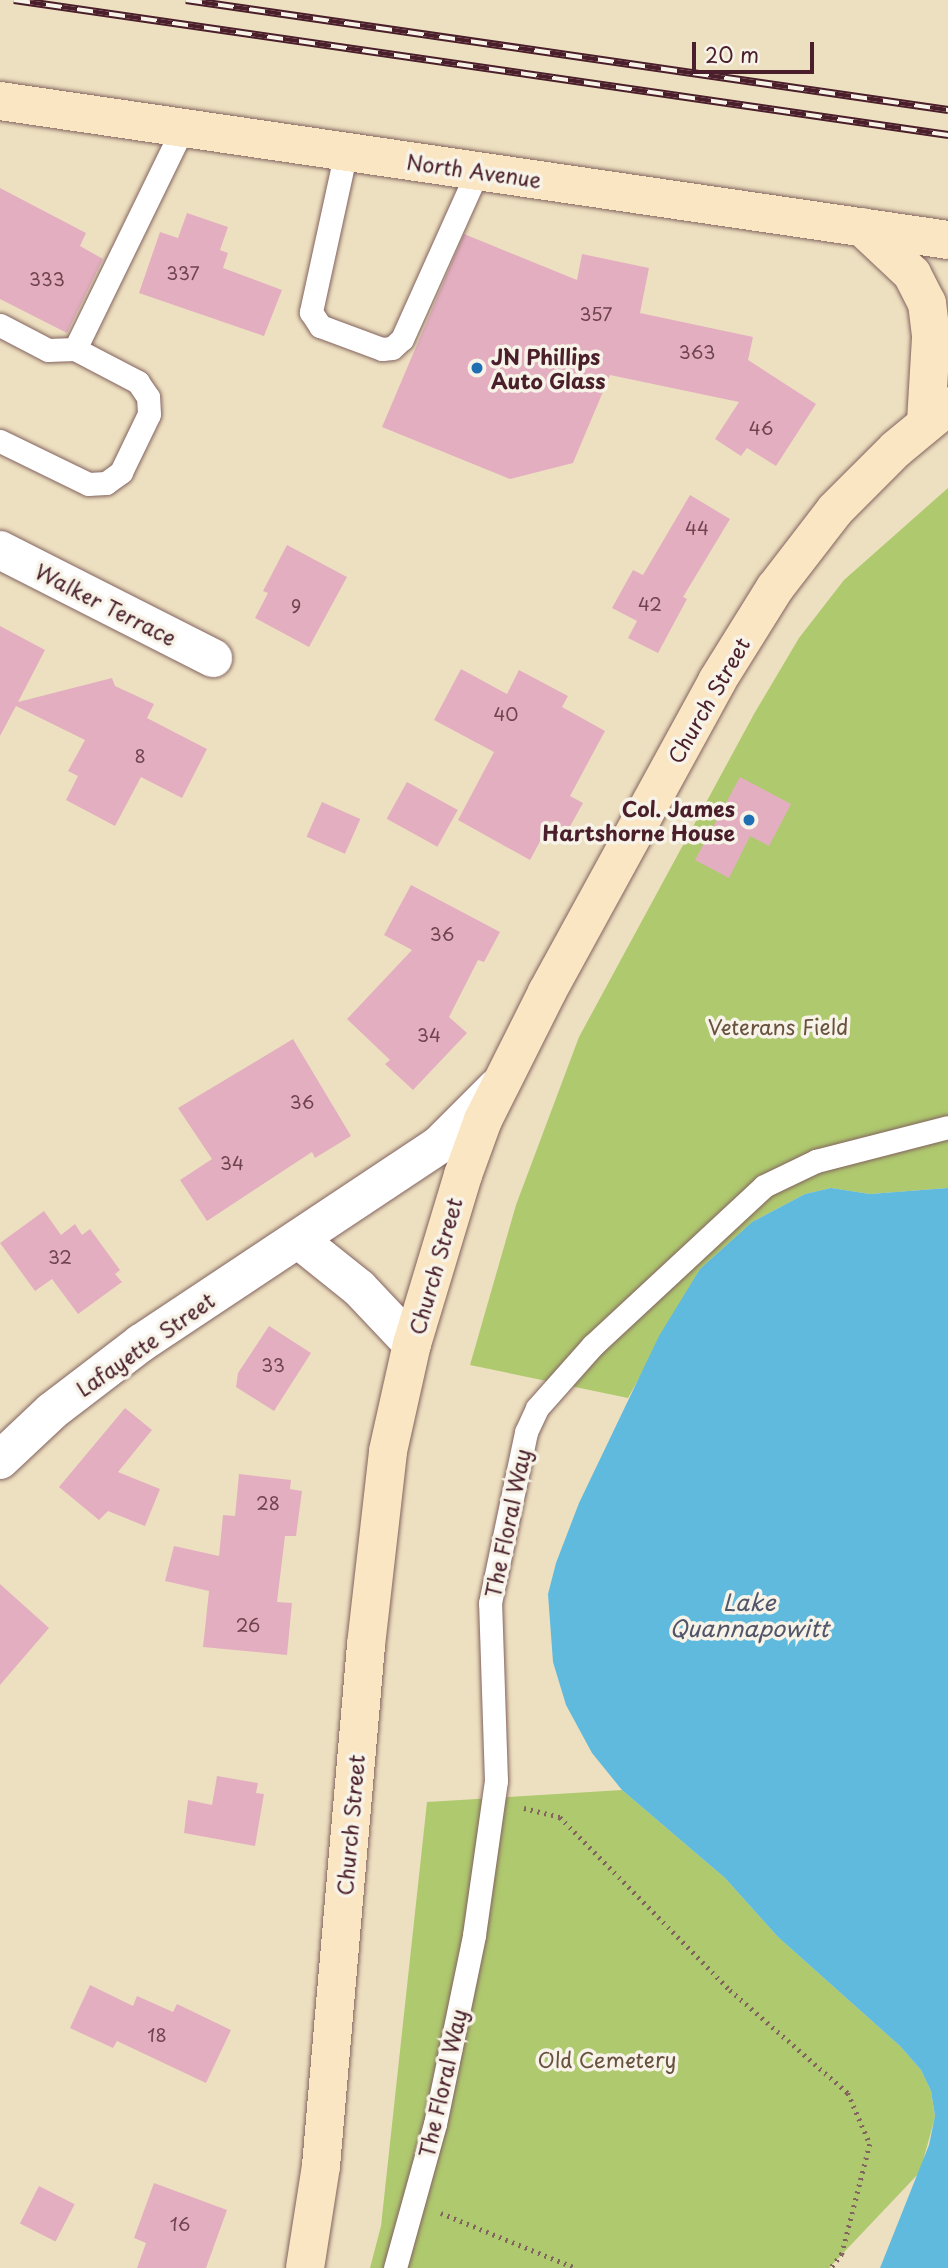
<!DOCTYPE html>
<style>
body{margin:0}
#map{position:relative;width:948px;height:2268px;overflow:hidden;background:#ede0c0;font-family:"Playpen Sans",sans-serif}
div>[style]{position:absolute}
.green>*{inset:0;background:#afc96f}
.water>*{inset:0;background:#5fbadd}
.building>*{inset:0;background:#e3afc0;transform-origin:0 0}
.path>*{height:4.5px;margin-top:-2.25px;transform-origin:0;background:repeating-linear-gradient(90deg,#83635f 0 2px,transparent 0 7px)}
.roads{filter:drop-shadow(0 0 2px #83635f) drop-shadow(0 0 2px #83635f)}
.service>*{height:23px;margin:-11.5px;padding:0 11.5px;transform-origin:11.5px;border-radius:11.5px;background:#fff}
.minor>*{height:38px;margin:-19px;padding:0 19px;transform-origin:19px;border-radius:19px;background:#fff}
.tertiary>*{height:38px;margin:-19px;padding:0 19px;transform-origin:19px;border-radius:19px;background:#fff}
.secondary>*{height:38px;margin:-19px;padding:0 19px;transform-origin:19px;border-radius:19px;background:#fbe6c4}
.rail>*{height:8px;margin-top:-4px;transform-origin:0;background:repeating-linear-gradient(90deg,#f7f3e8 0 16px,#4a1f2b 0 32px);box-sizing:border-box;border-block:2px solid #4a1f2b}
.dots>*{width:19px;height:19px;translate:-50% -50%;box-sizing:border-box;border:4px solid #f7f3e8;border-radius:50%}
span{translate:-50% -50%;white-space:nowrap;text-align:center;line-height:1.15;-webkit-text-stroke:7px #f7f3e8;paint-order:stroke}
.number-label{font-size:18px;color:#704350}
.number-label span{-webkit-text-stroke-width:0}
.street-label{font-size:21px;color:#4a1f2b}
.poi-label{font-size:21px;color:#4a1f2b;font-weight:700}
.left{translate:0 -50%;text-align:left}
.right{translate:-100% -50%;text-align:right}
.park-label{font-size:21px;color:#68523f}
.water-label{font-size:23px;color:#515569;font-style:italic}
.scale{position:absolute;left:692px;top:42px;width:122px;height:32px;box-sizing:border-box;border:4px solid #4a1f2b;border-top:0;padding-left:9px;font-size:21px;line-height:24px;white-space:nowrap;color:#4a1f2b;-webkit-text-stroke:5px #f7f3e8;paint-order:stroke}
</style>
<div id="map">
<div class="green">
<div style="clip-path:polygon(948px 488px,948px 1188px,870px 1194px,831px 1188px,805px 1194px,752px 1222px,700px 1269px,628px 1398px,470px 1365px,516px 1205px,579px 1037px,754px 714px,799px 638px,844px 580px)"></div>
<div style="clip-path:polygon(622px 1790px,725px 1878px,778px 1937px,900px 2046px,921px 2070px,931px 2091px,935px 2117px,920px 2172px,829px 2268px,370px 2268px,381px 2226px,427px 1802px)"></div>
</div>
<div class="water">
<div style="clip-path:polygon(831px 1188px,870px 1194px,948px 1188px,948px 2268px,880px 2268px,929px 2145px,935px 2116px,931px 2091px,921px 2070px,900px 2046px,778px 1937px,725px 1878px,622px 1790px,592px 1753px,566px 1705px,553px 1662px,548px 1594px,556px 1563px,579px 1503px,659px 1336px,700px 1269px,752px 1222px,805px 1194px)"></div>
</div>
<div class="building">
<div style="clip-path:polygon(0 188px,86px 233px,80px 246px,103px 259px,67px 333px,0 299px)"></div>
<div style="clip-path:polygon(187px 213px,228px 227px,220px 250px,228px 253px,223px 268px,282px 290px,264px 336px,139px 293px,160px 232px,178px 238px)"></div>
<div style="clip-path:polygon(464px 234px,577px 280px,582px 254px,649px 268px,640px 313px,753px 337px,748px 360px,816px 404px,776px 466px,747px 448px,741px 456px,715px 439px,739px 402px,610px 375px,573px 463px,510px 479px,382px 427px)"></div>
<div style="clip-path:polygon(690px 495px,730px 519px,683px 597px,687px 599px,658px 653px,628px 638px,637px 621px,612px 608px,633px 570px,643px 575px)"></div>
<div style="clip-path:polygon(287px 545px,347px 577px,309px 647px,255px 618px,268px 593px,263px 591px)"></div>
<div style="clip-path:polygon(0 626px,45px 650px,18px 702px,112px 678px,115px 686px,154px 704px,147px 718px,207px 749px,182px 798px,141px 777px,115px 826px,66px 800px,78px 776px,68px 771px,85px 740px,16px 706px,0 736px)"></div>
<div style="clip-path:polygon(461px 669px,507px 694px,519px 670px,568px 696px,562px 707px,605px 731px,570px 796px,583px 803px,568px 830px,551px 821px,530px 860px,458px 820px,494px 752px,434px 720px)"></div>
<div style="clip-path:polygon(740px 777px,791px 804px,769px 846px,750px 836px,729px 878px,695px 860px)"></div>
<div style="left:407px;top:782px;width:58px;height:42px;rotate:29deg"></div>
<div style="left:322px;top:802px;width:42px;height:38px;rotate:24deg"></div>
<div style="clip-path:polygon(411px 885px,500px 932px,484px 962px,478px 960px,449px 1017px,467px 1033px,413px 1090px,385px 1064px,390px 1060px,347px 1019px,412px 950px,384px 935px)"></div>
<div style="clip-path:polygon(293px 1039px,351px 1136px,315px 1158px,312px 1152px,207px 1221px,180px 1180px,212px 1159px,178px 1108px)"></div>
<div style="clip-path:polygon(44px 1211px,61px 1235px,75px 1224px,82px 1235px,90px 1229px,120px 1270px,115px 1274px,122px 1282px,78px 1314px,52px 1279px,35px 1291px,0 1243px)"></div>
<div style="clip-path:polygon(269px 1326px,311px 1353px,274px 1411px,236px 1387px,238px 1373px)"></div>
<div style="clip-path:polygon(125px 1408px,152px 1430px,118px 1472px,160px 1489px,145px 1526px,108px 1511px,99px 1520px,59px 1487px)"></div>
<div style="clip-path:polygon(239px 1474px,291px 1480px,290px 1489px,302px 1491px,296px 1536px,285px 1536px,277px 1602px,292px 1603px,287px 1655px,203px 1647px,209px 1591px,165px 1581px,174px 1546px,219px 1556px,223px 1515px,235px 1516px)"></div>
<div style="clip-path:polygon(0 1584px,49px 1628px,0 1685px)"></div>
<div style="clip-path:polygon(217px 1776px,258px 1783px,256px 1793px,264px 1794px,255px 1846px,184px 1833px,188px 1800px,212px 1805px)"></div>
<div style="clip-path:polygon(90px 1985px,133px 2006px,137px 1996px,173px 2012px,177px 2004px,231px 2030px,206px 2083px,117px 2041px,113px 2048px,70px 2028px)"></div>
<div style="clip-path:polygon(154px 2183px,227px 2210px,206px 2268px,137px 2268px,146px 2243px,134px 2238px)"></div>
<div style="left:39px;top:2186px;width:40px;height:42px;rotate:27deg"></div>
</div>
<div class="path">
<div style="left:524px;top:1808px;width:37px;rotate:14deg"></div>
<div style="left:560px;top:1817px;width:243px;rotate:45.5deg"></div>
<div style="left:730px;top:1990px;width:157px;rotate:41.1deg"></div>
<div style="left:848px;top:2093px;width:56px;rotate:66.7deg"></div>
<div style="left:870px;top:2144px;width:114px;rotate:104.3deg"></div>
<div style="left:842px;top:2254px;width:18px;rotate:128deg"></div>
<div style="left:441px;top:2213px;width:146px;rotate:22.2deg"></div>
</div>
<div class="roads">
<div class="service">
<div style="left:346px;top:151px;width:165px;rotate:102.3deg"></div>
<div style="left:311px;top:312px;width:17px;rotate:57deg"></div>
<div style="left:320px;top:326px;width:66px;rotate:20.4deg"></div>
<div style="left:382px;top:349px;width:10px;rotate:-6deg"></div>
<div style="left:392px;top:348px;width:13px;rotate:-42deg"></div>
<div style="left:402px;top:339px;width:185px;rotate:-65.8deg"></div>
<div style="left:0;top:325px;width:54px;rotate:27.5deg"></div>
<div style="left:48px;top:350px;width:27px;rotate:-2deg"></div>
<div style="left:0;top:441px;width:98px;rotate:26deg"></div>
<div style="left:88px;top:484px;width:18px;rotate:-3deg"></div>
<div style="left:106px;top:483px;width:19px;rotate:-36deg"></div>
<div style="left:121px;top:472px;width:64px;rotate:-64.2deg"></div>
<div style="left:149px;top:414px;width:17px;rotate:-93deg"></div>
<div style="left:148px;top:397px;width:18px;rotate:-124deg"></div>
<div style="left:138px;top:382px;width:71px;rotate:-152.4deg"></div>
<div style="left:75px;top:349px;width:246px;rotate:-64deg"></div>
<div style="left:395px;top:2268px;width:149px;rotate:-74.5deg"></div>
<div style="left:435px;top:2124px;width:193px;rotate:-78.3deg"></div>
<div style="left:474px;top:1935px;width:156px;rotate:-81.9deg"></div>
<div style="left:496px;top:1781px;width:178px;rotate:-91.9deg"></div>
<div style="left:490px;top:1603px;width:175px;rotate:-78.1deg"></div>
<div style="left:526px;top:1432px;width:26px;rotate:-65deg"></div>
<div style="left:537px;top:1408px;width:84px;rotate:-48.4deg"></div>
<div style="left:593px;top:1345px;width:233px;rotate:-42.9deg"></div>
<div style="left:764px;top:1186px;width:58px;rotate:-25.7deg"></div>
<div style="left:816px;top:1161px;width:136px;rotate:-14.4deg"></div>
</div>
<div class="minor">
<div style="left:0;top:550px;width:239px;rotate:26.9deg"></div>
</div>
<div class="tertiary">
<div style="left:299px;top:1240px;width:77px;rotate:38.7deg"></div>
<div style="left:359px;top:1288px;width:77px;rotate:46.6deg"></div>
<div style="left:0;top:1460px;width:71px;rotate:-43.3deg"></div>
<div style="left:52px;top:1411px;width:112px;rotate:-37.4deg"></div>
<div style="left:141px;top:1343px;width:359px;rotate:-33.6deg"></div>
<div style="left:440px;top:1144px;width:79px;rotate:-45deg"></div>
</div>
<div class="secondary">
<div style="left:0;top:101px;width:958px;rotate:8.34deg"></div>
<div style="left:862px;top:227px;width:69px;rotate:43.2deg"></div>
<div style="left:912px;top:274px;width:33px;rotate:63deg"></div>
<div style="left:927px;top:303px;width:35px;rotate:83deg"></div>
<div style="left:931px;top:338px;width:85px;rotate:93.4deg"></div>
<div style="left:305px;top:2268px;width:103px;rotate:-81.1deg"></div>
<div style="left:321px;top:2166px;width:523px;rotate:-85.06deg"></div>
<div style="left:366px;top:1645px;width:195px;rotate:-83.5deg"></div>
<div style="left:388px;top:1451px;width:110px;rotate:-77.4deg"></div>
<div style="left:412px;top:1344px;width:177px;rotate:-73.2deg"></div>
<div style="left:463px;top:1175px;width:59px;rotate:-70deg"></div>
<div style="left:483px;top:1120px;width:143px;rotate:-63.4deg"></div>
<div style="left:547px;top:992px;width:354px;rotate:-61.3deg"></div>
<div style="left:717px;top:681px;width:110px;rotate:-58.1deg"></div>
<div style="left:775px;top:588px;width:98px;rotate:-52.4deg"></div>
<div style="left:835px;top:510px;width:86px;rotate:-45deg"></div>
<div style="left:896px;top:449px;width:67px;rotate:-39.6deg"></div>
</div>
</div>
<div class="rail">
<div style="left:14px;top:0;width:944px;rotate:8.22deg"></div>
<div style="left:186px;top:0;width:770px;rotate:8.21deg"></div>
</div>
<div class="dots">
<div style="left:477px;top:368px;background:#1f6fb2"></div>
<div style="left:749px;top:820px;background:#1f6fb2"></div>
</div>
<div class="number-label">
<span style="left:183px;top:273px">337</span>
<span style="left:47px;top:279px">333</span>
<span style="left:596px;top:314px">357</span>
<span style="left:697px;top:352px">363</span>
<span style="left:761px;top:428px">46</span>
<span style="left:697px;top:528px">44</span>
<span style="left:650px;top:604px">42</span>
<span style="left:296px;top:606px">9</span>
<span style="left:506px;top:714px">40</span>
<span style="left:140px;top:756px">8</span>
<span style="left:442px;top:934px">36</span>
<span style="left:429px;top:1035px">34</span>
<span style="left:302px;top:1102px">36</span>
<span style="left:232px;top:1163px">34</span>
<span style="left:60px;top:1257px">32</span>
<span style="left:273px;top:1365px">33</span>
<span style="left:268px;top:1503px">28</span>
<span style="left:248px;top:1625px">26</span>
<span style="left:157px;top:2035px">18</span>
<span style="left:180px;top:2224px">16</span>
</div>
<div class="street-label">
<span style="left:474px;top:170px;rotate:8deg">North Avenue</span>
<span style="left:106px;top:604px;rotate:27deg">Walker Terrace</span>
<span style="left:708px;top:700px;rotate:-60deg">Church Street</span>
<span style="left:435px;top:1266px;rotate:-74deg">Church Street</span>
<span style="left:145px;top:1344px;rotate:-35deg">Lafayette Street</span>
<span style="left:507px;top:1523px;rotate:-78deg">The Floral Way</span>
<span style="left:350px;top:1825px;rotate:-85deg">Church Street</span>
<span style="left:442px;top:2083px;rotate:-77deg">The Floral Way</span>
</div>
<div class="poi-label">
<span class="left" style="left:491px;top:368px">JN Phillips<br>Auto Glass</span>
<span class="right" style="left:735px;top:820px">Col. James<br>Hartshorne House</span>
</div>
<div class="park-label">
<span style="left:778px;top:1026px">Veterans Field</span>
<span style="left:607px;top:2059px">Old Cemetery</span>
</div>
<div class="water-label">
<span style="left:749px;top:1615px">Lake<br>Quannapowitt</span>
</div>
<div class="scale">20 m</div>
</div>
